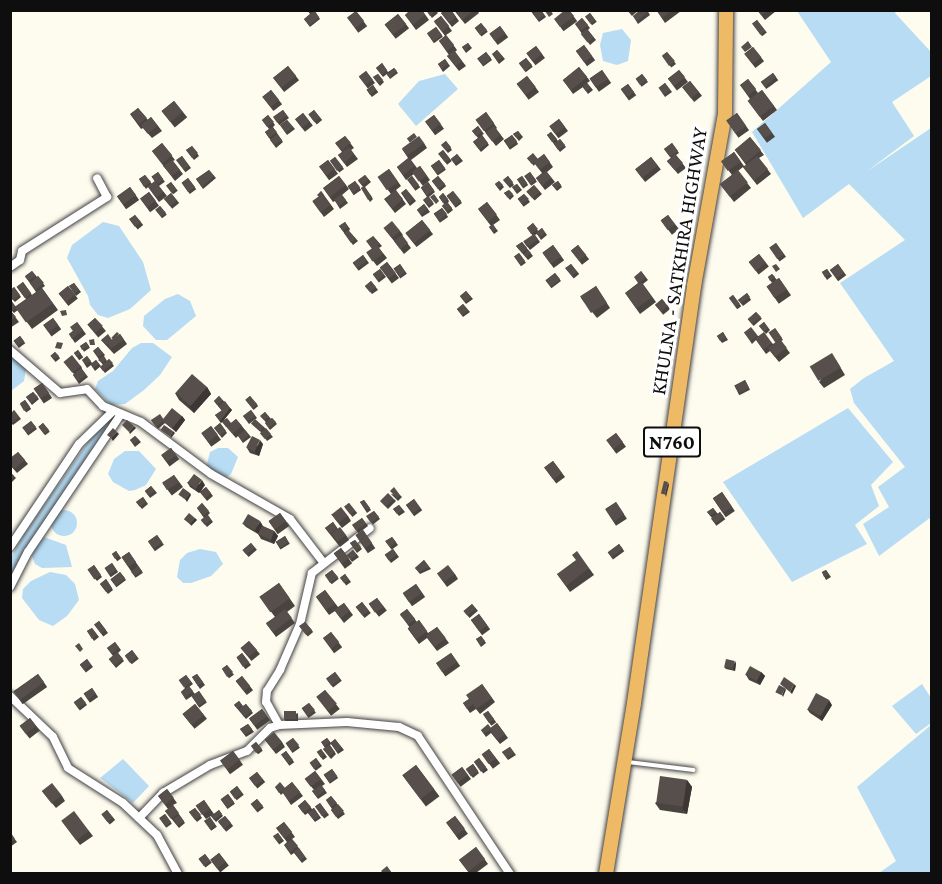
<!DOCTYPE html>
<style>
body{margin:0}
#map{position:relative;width:942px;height:884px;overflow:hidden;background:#fefbef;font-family:"Crimson Pro",serif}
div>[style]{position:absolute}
.water>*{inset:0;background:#b7dcf3}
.round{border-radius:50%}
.canal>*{height:10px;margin:-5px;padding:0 5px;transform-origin:5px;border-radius:5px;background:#b7dcf3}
.roads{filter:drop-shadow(0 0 2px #414141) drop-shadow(0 0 2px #414141)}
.service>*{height:4px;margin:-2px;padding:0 2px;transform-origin:2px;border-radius:2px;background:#fff}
.minor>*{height:8px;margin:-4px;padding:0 4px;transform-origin:4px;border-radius:4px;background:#fff}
.trunk>*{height:14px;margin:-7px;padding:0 7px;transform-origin:7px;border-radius:7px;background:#efba66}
.wall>*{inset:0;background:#4a4440;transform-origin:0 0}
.shaded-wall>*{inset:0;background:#3c3734;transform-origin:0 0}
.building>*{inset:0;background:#564f4b;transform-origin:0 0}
span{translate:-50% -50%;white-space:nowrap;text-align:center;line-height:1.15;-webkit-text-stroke:6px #fff;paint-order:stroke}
.shield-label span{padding:2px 4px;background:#fff;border:2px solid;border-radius:4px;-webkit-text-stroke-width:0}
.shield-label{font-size:20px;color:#0e0e0e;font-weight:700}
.street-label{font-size:21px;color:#0e0e0e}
.frame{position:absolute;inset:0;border:12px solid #0e0e0e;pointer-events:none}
</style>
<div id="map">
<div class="water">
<div style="clip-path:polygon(797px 11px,896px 11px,895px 13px,931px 52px,931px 76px,892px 102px,914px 136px,866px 172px,931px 128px,931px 517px,879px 556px,863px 524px,889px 507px,878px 487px,905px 467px,854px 403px,850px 389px,864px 378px,894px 361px,840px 283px,905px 240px,849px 184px,803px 218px,752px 132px,831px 62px)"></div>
<div style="clip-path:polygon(622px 29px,631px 40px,628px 61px,617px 65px,603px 61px,600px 45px,603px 33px)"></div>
<div style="clip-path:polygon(445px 74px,458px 89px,416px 126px,398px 104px,419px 81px)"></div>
<div style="clip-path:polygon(103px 222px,119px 226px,143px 262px,151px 290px,130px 309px,108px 318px,98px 315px,90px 305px,88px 296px,67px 258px,72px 245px)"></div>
<div style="clip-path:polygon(178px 294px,190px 301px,196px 316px,167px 340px,156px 340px,143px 326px,144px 316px,165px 299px)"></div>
<div style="clip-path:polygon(141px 343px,153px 343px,172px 357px,160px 375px,144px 390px,125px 404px,111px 405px,95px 389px,98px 381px,113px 371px,132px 348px)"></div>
<div style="clip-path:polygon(11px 355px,26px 369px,24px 381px,11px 391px)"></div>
<div style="clip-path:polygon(848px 408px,893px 462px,871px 485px,879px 506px,855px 525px,867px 544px,792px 582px,723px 482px)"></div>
<div style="clip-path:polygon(218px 448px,228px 448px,238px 457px,231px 474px,225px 478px,209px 469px,207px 464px,210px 452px)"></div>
<div style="clip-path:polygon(125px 451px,139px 451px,156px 469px,146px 485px,135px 490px,129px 491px,113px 482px,108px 474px,114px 459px)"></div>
<div class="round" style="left:51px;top:510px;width:26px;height:26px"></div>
<div style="clip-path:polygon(44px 537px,66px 545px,72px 567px,42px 568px,35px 564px,32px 556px,35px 548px)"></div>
<div style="clip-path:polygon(200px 549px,216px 552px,223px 564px,211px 576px,191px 583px,183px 583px,177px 577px,180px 560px,187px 553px)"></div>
<div style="clip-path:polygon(50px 572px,66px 575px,75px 584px,79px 600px,67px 616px,53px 626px,39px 620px,22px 598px,23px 589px,31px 581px)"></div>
<div style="clip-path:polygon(922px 684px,931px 698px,931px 723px,916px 734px,892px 706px)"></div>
<div style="clip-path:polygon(931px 725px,931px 873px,879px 873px,896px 861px,857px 787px)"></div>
<div style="clip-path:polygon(123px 759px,149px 786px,133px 803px,100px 778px)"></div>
</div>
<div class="canal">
<div style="left:10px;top:570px;width:38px;rotate:-61deg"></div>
<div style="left:28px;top:537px;width:129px;rotate:-55.1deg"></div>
</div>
<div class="roads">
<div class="service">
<div style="left:628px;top:762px;width:66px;rotate:6.9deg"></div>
</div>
<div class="minor">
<div style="left:10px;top:267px;width:12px;rotate:-35deg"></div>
<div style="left:20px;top:260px;width:9px;rotate:-77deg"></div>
<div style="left:22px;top:251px;width:101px;rotate:-32.4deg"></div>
<div style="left:107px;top:197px;width:21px;rotate:-118deg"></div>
<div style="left:10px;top:350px;width:66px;rotate:40.7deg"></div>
<div style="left:60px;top:393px;width:27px;rotate:-8deg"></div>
<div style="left:87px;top:389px;width:23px;rotate:47deg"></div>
<div style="left:103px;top:406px;width:41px;rotate:22.8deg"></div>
<div style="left:141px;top:422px;width:87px;rotate:36.6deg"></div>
<div style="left:211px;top:474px;width:91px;rotate:29.7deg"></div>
<div style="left:290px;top:519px;width:54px;rotate:52.5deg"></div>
<div style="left:10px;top:547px;width:124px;rotate:-56.2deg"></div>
<div style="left:79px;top:444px;width:47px;rotate:-44.1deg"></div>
<div style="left:10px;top:587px;width:39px;rotate:-63deg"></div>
<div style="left:28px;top:552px;width:166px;rotate:-56deg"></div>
<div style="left:10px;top:696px;width:59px;rotate:43.6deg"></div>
<div style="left:53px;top:737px;width:34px;rotate:64deg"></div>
<div style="left:68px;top:768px;width:65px;rotate:32.5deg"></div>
<div style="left:123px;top:803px;width:47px;rotate:43.3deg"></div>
<div style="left:157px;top:835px;width:44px;rotate:61.7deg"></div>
<div style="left:279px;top:725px;width:26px;rotate:-119deg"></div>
<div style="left:266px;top:702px;width:11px;rotate:-85deg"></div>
<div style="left:267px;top:691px;width:25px;rotate:-58deg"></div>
<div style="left:280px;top:670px;width:50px;rotate:-66.5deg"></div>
<div style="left:300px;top:624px;width:52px;rotate:-76.8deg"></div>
<div style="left:312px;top:573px;width:73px;rotate:-37.8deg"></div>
<div style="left:139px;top:818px;width:35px;rotate:-46deg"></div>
<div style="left:163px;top:793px;width:55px;rotate:-30.8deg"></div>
<div style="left:210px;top:765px;width:40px;rotate:-21deg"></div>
<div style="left:247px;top:751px;width:33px;rotate:-45deg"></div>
<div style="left:270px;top:728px;width:9px;rotate:-18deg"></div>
<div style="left:279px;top:725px;width:68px;rotate:-2.5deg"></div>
<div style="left:347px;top:722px;width:52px;rotate:5.5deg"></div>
<div style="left:399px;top:727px;width:21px;rotate:25deg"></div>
<div style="left:418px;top:736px;width:166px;rotate:56.3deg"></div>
</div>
<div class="trunk">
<div style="left:606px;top:874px;width:173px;rotate:-80.7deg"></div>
<div style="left:634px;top:703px;width:421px;rotate:-81.8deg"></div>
<div style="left:694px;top:286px;width:176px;rotate:-79.8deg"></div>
<div style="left:725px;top:113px;width:103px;rotate:-89.4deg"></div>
</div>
</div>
<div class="wall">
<div style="clip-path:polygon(307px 10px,316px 10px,315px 11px,320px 19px,310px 27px,304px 19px,310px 14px)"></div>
<div style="clip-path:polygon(422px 10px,429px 20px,416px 30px,405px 15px)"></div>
<div style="clip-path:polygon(426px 10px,436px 11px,438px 13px,432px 18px)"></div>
<div style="clip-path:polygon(451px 10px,459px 21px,452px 27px,441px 13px)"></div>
<div style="clip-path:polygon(454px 10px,477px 10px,479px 13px,465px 24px)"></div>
<div style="clip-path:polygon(530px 10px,541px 10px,546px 17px,539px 22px)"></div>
<div style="left:569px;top:10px;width:14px;height:17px;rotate:54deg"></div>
<div style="clip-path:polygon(627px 10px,639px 10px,632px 16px)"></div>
<div style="clip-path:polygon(647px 10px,650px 15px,638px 24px,633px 16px)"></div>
<div style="clip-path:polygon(658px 10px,681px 11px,665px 23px,657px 11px)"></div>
<div style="clip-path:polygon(757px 10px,775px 10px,776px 11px,765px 20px)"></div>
<div style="left:356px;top:11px;width:19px;height:11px;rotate:54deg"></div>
<div style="left:590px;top:13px;width:11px;height:6px;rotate:52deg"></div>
<div style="left:398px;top:14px;width:18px;height:17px;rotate:52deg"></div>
<div style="clip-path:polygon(441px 16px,452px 31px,446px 35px,457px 50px,455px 52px,466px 66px,459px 71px,447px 56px,449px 55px,439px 41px,445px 36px,434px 21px)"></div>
<div style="clip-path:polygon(582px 18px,590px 28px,588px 30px,596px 40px,590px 45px,575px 24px)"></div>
<div style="left:757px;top:20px;width:16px;height:6px;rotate:52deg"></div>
<div style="left:481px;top:23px;width:11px;height:8px;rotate:52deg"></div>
<div style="left:500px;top:26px;width:14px;height:13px;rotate:54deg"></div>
<div style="left:436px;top:27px;width:12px;height:11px;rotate:55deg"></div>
<div style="clip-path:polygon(468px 43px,472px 48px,466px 53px,462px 47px)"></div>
<div style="left:584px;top:45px;width:19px;height:10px;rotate:54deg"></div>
<div style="left:536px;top:46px;width:15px;height:12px;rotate:53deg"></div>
<div style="left:753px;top:47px;width:18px;height:11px;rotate:52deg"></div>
<div style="clip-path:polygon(497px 50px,505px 59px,499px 64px,492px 54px)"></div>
<div style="left:486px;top:52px;width:10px;height:11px;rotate:53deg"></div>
<div style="left:667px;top:52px;width:15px;height:6px;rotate:53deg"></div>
<div style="left:526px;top:58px;width:11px;height:9px;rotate:52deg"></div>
<div style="clip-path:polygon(445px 59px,450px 66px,443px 72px,438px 64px)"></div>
<div style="clip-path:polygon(382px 63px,388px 72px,394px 68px,398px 73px,390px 79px,387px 74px,383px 77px,376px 68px)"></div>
<div style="left:288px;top:66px;width:18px;height:19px;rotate:52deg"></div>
<div style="clip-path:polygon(579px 67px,590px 81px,587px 83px,593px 90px,588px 94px,583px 87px,573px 94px,563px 80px)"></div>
<div style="left:602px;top:70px;width:16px;height:15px;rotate:55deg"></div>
<div style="left:679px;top:70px;width:15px;height:14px;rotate:53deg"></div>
<div style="left:366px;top:71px;width:15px;height:9px;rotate:53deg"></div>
<div style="left:773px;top:73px;width:9px;height:15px;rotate:54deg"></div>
<div style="clip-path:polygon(378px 74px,384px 82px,380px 86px,373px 77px)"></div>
<div style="left:642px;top:74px;width:10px;height:8px;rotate:53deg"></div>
<div style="left:527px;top:76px;width:20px;height:13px;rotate:53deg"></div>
<div style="clip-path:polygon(748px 79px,758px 93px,762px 90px,777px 110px,763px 121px,748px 101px,750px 99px,740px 85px)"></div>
<div style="left:690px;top:81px;width:19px;height:10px;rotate:51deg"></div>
<div style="clip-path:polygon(665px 83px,672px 92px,665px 97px,659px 88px)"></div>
<div style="left:628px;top:84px;width:14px;height:9px;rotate:54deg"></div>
<div style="left:373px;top:85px;width:9px;height:8px;rotate:54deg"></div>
<div style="left:271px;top:90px;width:18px;height:11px;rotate:52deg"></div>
<div style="left:174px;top:101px;width:21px;height:16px;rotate:51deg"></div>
<div style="clip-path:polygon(138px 108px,148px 120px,151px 117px,162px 131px,152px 138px,143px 128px,141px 129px,130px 114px)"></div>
<div style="left:283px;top:110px;width:10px;height:12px;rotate:53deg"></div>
<div style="left:314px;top:110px;width:13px;height:7px;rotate:51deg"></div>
<div style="clip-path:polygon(486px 112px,497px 128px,496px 129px,504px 139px,496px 146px,476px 120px)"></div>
<div style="left:303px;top:113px;width:16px;height:10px;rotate:52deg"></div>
<div style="left:737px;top:113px;width:21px;height:13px;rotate:55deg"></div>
<div style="clip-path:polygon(268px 115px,275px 125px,273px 127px,283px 142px,276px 148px,265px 132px,269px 129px,262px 120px)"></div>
<div style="left:434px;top:115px;width:17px;height:11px;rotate:54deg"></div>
<div style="left:559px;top:119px;width:15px;height:12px;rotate:53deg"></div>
<div style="clip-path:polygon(287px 120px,295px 129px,287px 135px,280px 125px)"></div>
<div style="left:765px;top:123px;width:17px;height:10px;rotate:54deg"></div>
<div style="clip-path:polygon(478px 126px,484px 134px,482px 135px,489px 145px,481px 152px,473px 142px,478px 138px,472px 131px)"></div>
<div style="clip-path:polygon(518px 131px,523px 137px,519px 141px,513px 134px)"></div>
<div style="clip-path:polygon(551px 132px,558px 141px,560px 139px,566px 147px,560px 152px,547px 135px)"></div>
<div style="left:512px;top:135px;width:11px;height:10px;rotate:56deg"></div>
<div style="clip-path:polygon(345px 136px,354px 148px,351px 150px,358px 159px,347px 167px,338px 155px,342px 152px,335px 143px)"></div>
<div style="clip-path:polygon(750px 137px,764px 155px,759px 158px,771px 174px,757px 185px,743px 167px,738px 171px,751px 188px,734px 202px,720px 184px,732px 175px,722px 162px,734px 152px,744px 166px,746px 165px,735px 150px)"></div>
<div style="clip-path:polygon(446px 141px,452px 150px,448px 153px,441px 145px)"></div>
<div style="clip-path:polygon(162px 143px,175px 160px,173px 161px,183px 174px,175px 181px,152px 151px)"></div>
<div style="clip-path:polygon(424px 143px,427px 148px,411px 160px,417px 168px,420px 166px,430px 180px,423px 186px,414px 174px,406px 180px,397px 167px,408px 158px,402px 149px)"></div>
<div style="clip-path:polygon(672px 143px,679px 153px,676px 155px,686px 168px,678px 174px,667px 161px,671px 158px,664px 149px)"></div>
<div style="clip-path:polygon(192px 146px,199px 156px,194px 160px,186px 150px)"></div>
<div style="left:443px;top:150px;width:14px;height:6px;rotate:51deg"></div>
<div style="clip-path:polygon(457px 154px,463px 161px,456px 166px,451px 159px)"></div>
<div style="clip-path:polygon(544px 154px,553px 167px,547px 172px,555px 182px,545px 190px,536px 178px,542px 173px,535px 164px,534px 166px,527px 158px,538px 159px)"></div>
<div style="left:182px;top:156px;width:15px;height:7px;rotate:53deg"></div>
<div style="left:335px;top:157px;width:15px;height:6px;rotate:53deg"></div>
<div style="left:651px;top:157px;width:16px;height:20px;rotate:52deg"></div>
<div style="left:328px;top:160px;width:17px;height:11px;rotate:54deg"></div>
<div style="left:439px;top:160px;width:12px;height:10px;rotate:55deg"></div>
<div style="clip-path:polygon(389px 169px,401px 186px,396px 190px,406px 204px,395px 213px,384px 199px,391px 194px,378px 177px)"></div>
<div style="clip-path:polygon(209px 170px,216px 178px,203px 189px,196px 179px)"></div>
<div style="left:158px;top:172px;width:12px;height:8px;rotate:55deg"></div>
<div style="left:530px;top:172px;width:12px;height:7px;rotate:55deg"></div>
<div style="clip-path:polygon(145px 175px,152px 184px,155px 181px,167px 196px,159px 202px,148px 187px,146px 189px,139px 179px)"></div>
<div style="clip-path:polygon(365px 175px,371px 182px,365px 187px,373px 199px,370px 202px,361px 188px,363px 187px,358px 180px)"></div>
<div style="clip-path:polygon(339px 176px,349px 189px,342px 195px,348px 203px,340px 209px,335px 201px,333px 202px,323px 188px)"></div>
<div style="left:412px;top:176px;width:14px;height:6px;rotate:54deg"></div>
<div style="left:438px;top:176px;width:13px;height:8px;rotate:51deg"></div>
<div style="clip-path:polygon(508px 176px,514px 185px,510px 188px,503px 180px)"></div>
<div style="left:522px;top:176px;width:11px;height:6px;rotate:56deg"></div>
<div style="left:188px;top:178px;width:14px;height:8px;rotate:54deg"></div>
<div style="left:355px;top:181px;width:11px;height:9px;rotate:56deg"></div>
<div style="clip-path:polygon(499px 181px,504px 187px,500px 191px,495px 184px)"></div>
<div style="clip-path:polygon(558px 181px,562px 187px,557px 191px,552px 185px)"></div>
<div style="left:171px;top:182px;width:11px;height:6px;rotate:52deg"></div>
<div style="clip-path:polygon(428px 182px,435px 192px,429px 197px,434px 204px,429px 208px,423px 200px,427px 197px,421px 188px)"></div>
<div style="clip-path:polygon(517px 184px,522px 190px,517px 194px,512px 187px)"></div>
<div style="left:534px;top:185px;width:12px;height:10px;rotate:48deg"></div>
<div style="left:130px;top:187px;width:16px;height:16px;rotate:55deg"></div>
<div style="clip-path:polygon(406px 189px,416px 201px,410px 206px,401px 193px)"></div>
<div style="clip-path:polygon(509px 190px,514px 196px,510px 200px,504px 193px)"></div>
<div style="clip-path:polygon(321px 191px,334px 209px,324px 217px,313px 202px,319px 197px)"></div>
<div style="left:453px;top:191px;width:15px;height:8px;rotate:53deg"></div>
<div style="left:149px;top:192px;width:17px;height:11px;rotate:54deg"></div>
<div style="left:171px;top:193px;width:13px;height:9px;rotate:51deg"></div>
<div style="clip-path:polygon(443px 193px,449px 201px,448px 203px,453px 210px,448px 214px,442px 206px,444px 204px,439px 197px)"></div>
<div style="left:524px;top:194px;width:10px;height:8px;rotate:53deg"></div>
<div style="clip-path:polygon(487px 202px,500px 220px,493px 225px,498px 231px,494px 234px,489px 227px,491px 226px,478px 209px)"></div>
<div style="clip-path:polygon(424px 204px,430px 212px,422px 217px,417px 210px)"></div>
<div style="left:160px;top:206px;width:11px;height:6px;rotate:52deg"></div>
<div style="left:442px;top:208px;width:11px;height:10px;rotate:56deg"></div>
<div style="left:135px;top:215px;width:13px;height:7px;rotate:51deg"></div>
<div style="left:668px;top:215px;width:18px;height:9px;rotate:52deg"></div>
<div style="left:422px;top:220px;width:18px;height:21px;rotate:52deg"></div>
<div style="clip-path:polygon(345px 222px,350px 229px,349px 231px,358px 241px,353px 245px,339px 226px)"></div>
<div style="clip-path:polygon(533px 223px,538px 231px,542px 228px,547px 235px,541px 240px,537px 234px,535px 235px,540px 242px,530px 250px,524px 242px,533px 236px,527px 228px)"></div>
<div style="clip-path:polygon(384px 228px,400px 231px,403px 235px,402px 236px,411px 248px,404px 254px)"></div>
<div style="clip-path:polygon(373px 236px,382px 246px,379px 248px,387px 258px,377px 266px,367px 253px,372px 249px)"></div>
<div style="clip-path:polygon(522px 242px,533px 256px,528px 260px,516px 246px)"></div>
<div style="left:776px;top:243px;width:17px;height:8px;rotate:54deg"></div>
<div style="left:553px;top:245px;width:19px;height:13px;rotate:54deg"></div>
<div style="left:578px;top:245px;width:18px;height:9px;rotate:52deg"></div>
<div style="left:519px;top:253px;width:12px;height:6px;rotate:55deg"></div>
<div style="left:759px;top:254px;width:16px;height:13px;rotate:52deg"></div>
<div style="left:363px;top:255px;width:10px;height:13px;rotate:53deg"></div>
<div style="left:387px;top:262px;width:20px;height:9px;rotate:53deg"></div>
<div style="left:400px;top:264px;width:12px;height:8px;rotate:55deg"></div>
<div style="left:571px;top:264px;width:13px;height:7px;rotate:51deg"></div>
<div style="left:838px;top:264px;width:14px;height:10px;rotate:54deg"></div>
<div style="left:380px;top:269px;width:10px;height:9px;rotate:53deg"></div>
<div style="clip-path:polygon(827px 269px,832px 276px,827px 280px,822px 272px)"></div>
<div style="clip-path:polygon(32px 271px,37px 277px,38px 276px,45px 286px,42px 288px,58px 310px,32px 329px,18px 310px,14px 313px,10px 309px,16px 306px,26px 299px,17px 287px,23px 282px,32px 295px,36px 292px,25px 276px)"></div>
<div style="clip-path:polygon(641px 271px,648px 280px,643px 284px,656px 302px,640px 314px,625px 293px,638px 283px)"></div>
<div style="left:555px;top:273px;width:10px;height:12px;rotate:53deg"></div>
<div style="clip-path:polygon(772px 274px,777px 280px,772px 283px,768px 277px)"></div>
<div style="left:779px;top:278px;width:21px;height:15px;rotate:55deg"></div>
<div style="clip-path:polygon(371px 281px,378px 290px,372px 294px,365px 286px)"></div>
<div style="clip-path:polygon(74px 283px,81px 292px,76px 296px,69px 286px)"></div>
<div style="left:68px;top:286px;width:16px;height:12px;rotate:52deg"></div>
<div style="clip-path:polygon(596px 286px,610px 308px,597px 318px,581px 298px)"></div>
<div style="clip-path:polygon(14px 287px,21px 297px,15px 302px,10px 297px)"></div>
<div style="clip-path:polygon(466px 291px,473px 299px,466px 304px,460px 296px)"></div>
<div style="clip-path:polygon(747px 293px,751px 300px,743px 306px,738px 300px)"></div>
<div style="left:733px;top:295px;width:14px;height:5px;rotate:54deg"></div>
<div style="left:662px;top:299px;width:13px;height:9px;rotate:51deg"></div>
<div style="clip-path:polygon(463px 304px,470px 312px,463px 317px,457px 309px)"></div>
<div style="clip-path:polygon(10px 310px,19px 322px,10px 328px)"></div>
<div style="left:756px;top:312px;width:9px;height:11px;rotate:49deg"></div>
<div style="left:53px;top:318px;width:14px;height:12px;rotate:54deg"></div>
<div style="left:95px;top:318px;width:17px;height:10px;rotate:50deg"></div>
<div style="clip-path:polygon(77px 322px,86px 334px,75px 343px,69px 334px,73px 331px)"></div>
<div style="clip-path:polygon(764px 322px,770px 330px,766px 334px,759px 326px)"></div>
<div style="clip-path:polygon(775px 328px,783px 340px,781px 341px,790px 353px,779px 362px,770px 351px,766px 354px,756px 340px,752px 344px,744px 332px,758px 336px,772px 343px,773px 344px,776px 342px)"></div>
<div style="clip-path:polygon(723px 332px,728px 340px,722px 343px,717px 336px)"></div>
<div style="clip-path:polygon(120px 334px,127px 344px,114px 354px,101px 340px,112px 340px)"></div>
<div style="left:20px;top:336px;width:9px;height:8px;rotate:54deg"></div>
<div style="left:86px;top:342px;width:7px;height:7px;rotate:56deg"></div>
<div style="clip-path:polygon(98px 347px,105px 355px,104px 356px,107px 361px,109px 359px,114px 366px,105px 373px,100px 367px,103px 365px,93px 351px)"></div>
<div style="left:78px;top:350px;width:9px;height:5px;rotate:54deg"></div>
<div style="left:55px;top:352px;width:8px;height:6px;rotate:50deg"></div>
<div style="clip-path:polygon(87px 356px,92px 363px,96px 360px,101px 366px,95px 371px,91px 365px,87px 368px,82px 360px)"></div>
<div style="clip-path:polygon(836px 360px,845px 375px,824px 388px,819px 382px)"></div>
<div style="clip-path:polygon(64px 362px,81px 366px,82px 368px,82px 369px,88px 377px,79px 384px,73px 375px,74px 374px)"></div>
<div style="left:745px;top:380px;width:11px;height:12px;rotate:63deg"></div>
<div style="left:42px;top:383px;width:18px;height:10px;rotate:56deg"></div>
<div style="clip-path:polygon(207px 387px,211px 394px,194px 413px,179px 400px,175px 393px)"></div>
<div style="clip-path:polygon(33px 392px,39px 399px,32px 405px,26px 397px)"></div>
<div style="clip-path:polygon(219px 396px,232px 410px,224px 420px,231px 423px,236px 419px,251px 437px,243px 443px,238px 436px,236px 438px,222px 422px,221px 423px,215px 415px,222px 411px,214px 401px)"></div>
<div style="left:250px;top:396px;width:13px;height:6px;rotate:51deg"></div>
<div style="left:25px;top:400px;width:11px;height:6px;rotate:56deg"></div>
<div style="clip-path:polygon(14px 410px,21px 419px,13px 425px,10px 422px)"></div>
<div style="left:251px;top:410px;width:10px;height:10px;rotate:53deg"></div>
<div style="left:265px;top:412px;width:9px;height:6px;rotate:49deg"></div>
<div style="clip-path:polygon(182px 416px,185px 420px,176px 432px,165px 423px,158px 429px,151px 420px,164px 420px)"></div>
<div style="clip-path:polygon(272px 418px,277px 424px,270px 430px,265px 423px)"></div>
<div style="left:31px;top:421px;width:10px;height:11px;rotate:53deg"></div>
<div style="left:43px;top:423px;width:11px;height:6px;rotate:52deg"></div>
<div style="clip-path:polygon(220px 423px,227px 433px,222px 438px,214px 428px)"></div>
<div style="clip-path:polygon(251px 423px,264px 427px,273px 437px,267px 441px,261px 432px)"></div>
<div style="left:211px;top:426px;width:17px;height:12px;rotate:54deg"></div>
<div style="left:616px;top:433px;width:17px;height:12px;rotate:54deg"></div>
<div style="clip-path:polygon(135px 436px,141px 442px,135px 447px,130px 440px)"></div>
<div style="clip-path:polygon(263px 444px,259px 456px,250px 453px,247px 448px)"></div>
<div style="left:171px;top:448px;width:14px;height:12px;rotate:54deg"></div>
<div style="clip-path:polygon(18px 452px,28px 464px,17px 473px,10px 465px)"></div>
<div style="left:553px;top:461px;width:20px;height:11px;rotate:53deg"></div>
<div style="clip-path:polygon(10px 472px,16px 478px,12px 482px,10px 480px)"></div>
<div style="left:174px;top:475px;width:15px;height:14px;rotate:53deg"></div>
<div style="clip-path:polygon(187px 482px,205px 485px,201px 491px,206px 487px,213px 496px,207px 501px,200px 492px,199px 493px,190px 487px)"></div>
<div style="clip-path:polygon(151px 486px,157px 493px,150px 498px,145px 491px)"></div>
<div style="left:722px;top:492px;width:23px;height:11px;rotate:56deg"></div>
<div style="clip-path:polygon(391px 494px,400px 495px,402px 497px,398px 501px)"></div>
<div style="clip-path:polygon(143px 497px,148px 504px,142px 509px,136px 502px)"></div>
<div style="clip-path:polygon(394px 499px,396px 501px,388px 509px,380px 501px)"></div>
<div style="left:414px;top:499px;width:14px;height:10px;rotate:54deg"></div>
<div style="clip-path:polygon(364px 500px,371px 510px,367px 513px,360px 502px)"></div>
<div style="left:616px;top:502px;width:20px;height:13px;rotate:57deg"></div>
<div style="clip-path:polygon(202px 503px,210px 513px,208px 515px,213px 522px,207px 527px,201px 520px,204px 518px,197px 508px)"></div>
<div style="left:349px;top:503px;width:13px;height:6px;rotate:51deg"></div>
<div style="clip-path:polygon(399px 505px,405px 512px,399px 516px,393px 509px)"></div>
<div style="clip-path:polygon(713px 508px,718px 514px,712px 518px,707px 512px)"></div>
<div style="left:374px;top:511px;width:10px;height:9px;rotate:53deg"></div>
<div style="left:720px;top:512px;width:9px;height:11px;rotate:54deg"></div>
<div style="left:280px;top:513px;width:16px;height:14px;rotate:55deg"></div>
<div style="clip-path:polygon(331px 514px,348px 516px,351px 521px,342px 528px)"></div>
<div style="left:362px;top:518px;width:10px;height:12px;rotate:53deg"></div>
<div style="clip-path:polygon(333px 522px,338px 529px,346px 535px,349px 540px,340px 547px,325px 528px)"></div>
<div style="clip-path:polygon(242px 523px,263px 526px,274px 531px,278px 536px,274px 544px,261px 539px,258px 534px,246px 527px)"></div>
<div style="left:363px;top:530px;width:22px;height:9px;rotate:56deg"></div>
<div style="left:157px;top:535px;width:12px;height:11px;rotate:55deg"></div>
<div style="left:285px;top:536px;width:9px;height:11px;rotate:58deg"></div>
<div style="left:392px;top:537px;width:10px;height:8px;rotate:53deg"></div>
<div style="clip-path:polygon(355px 540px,362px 549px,357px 553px,350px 543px)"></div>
<div style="left:251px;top:543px;width:9px;height:11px;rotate:49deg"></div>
<div style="left:619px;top:544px;width:9px;height:14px;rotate:54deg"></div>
<div style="left:341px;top:548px;width:19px;height:9px;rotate:54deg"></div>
<div style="left:393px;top:549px;width:10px;height:10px;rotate:53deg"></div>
<div style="clip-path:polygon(353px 550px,359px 557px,352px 562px,347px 555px)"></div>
<div style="left:116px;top:551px;width:9px;height:5px;rotate:54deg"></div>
<div style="left:129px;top:552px;width:25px;height:9px;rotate:56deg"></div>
<div style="clip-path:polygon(424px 560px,431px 569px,420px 574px,415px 568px)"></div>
<div style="left:112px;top:563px;width:11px;height:9px;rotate:56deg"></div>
<div style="clip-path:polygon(94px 565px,102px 577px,97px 581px,88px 570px)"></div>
<div style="clip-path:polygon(589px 568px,594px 575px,570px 592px,557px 574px)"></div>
<div style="left:332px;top:570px;width:11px;height:9px;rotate:52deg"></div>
<div style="clip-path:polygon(826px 570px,831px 577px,826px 580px,822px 572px)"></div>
<div style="left:120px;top:572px;width:10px;height:12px;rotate:53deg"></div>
<div style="clip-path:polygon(437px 573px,455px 574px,458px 579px,447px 587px)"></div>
<div style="left:345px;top:574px;width:10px;height:6px;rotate:53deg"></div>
<div style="clip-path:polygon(106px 579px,113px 590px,108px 594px,100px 584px)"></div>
<div style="clip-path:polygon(279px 583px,295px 606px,287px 612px,295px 623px,276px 637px,266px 623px,275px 617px,260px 597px)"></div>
<div style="left:416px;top:584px;width:16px;height:16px;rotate:55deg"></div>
<div style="clip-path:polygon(325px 590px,338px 607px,344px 603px,353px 615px,344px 623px,335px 611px,329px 615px,316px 597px)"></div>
<div style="left:377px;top:598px;width:16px;height:10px;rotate:52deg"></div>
<div style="left:362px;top:602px;width:14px;height:8px;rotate:51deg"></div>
<div style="left:472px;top:604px;width:9px;height:11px;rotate:49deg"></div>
<div style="clip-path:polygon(407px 609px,417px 622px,419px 620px,428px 633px,437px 627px,449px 643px,437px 651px,427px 638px,419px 644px,408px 629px,410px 628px,400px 614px)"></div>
<div style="left:479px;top:614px;width:19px;height:10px;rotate:54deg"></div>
<div style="left:99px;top:621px;width:15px;height:6px;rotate:53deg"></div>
<div style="left:305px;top:622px;width:13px;height:7px;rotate:51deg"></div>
<div style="clip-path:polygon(92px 628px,99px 637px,94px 641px,87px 631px)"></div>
<div style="left:331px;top:632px;width:19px;height:10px;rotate:54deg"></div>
<div style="clip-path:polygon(481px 636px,486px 643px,481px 647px,476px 639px)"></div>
<div style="left:249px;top:641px;width:17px;height:11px;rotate:50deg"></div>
<div style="clip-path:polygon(115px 642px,121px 650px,118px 653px,124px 661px,116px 668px,109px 659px,113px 656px,107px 648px)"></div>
<div style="left:132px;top:650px;width:11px;height:9px;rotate:52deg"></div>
<div style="left:242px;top:653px;width:15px;height:7px;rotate:53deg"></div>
<div style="left:451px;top:653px;width:16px;height:18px;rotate:55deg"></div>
<div style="left:87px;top:659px;width:10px;height:9px;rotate:53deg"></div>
<div style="clip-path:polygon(736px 663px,735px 671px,726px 669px,724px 667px)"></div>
<div style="left:227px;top:665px;width:12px;height:6px;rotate:55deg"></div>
<div style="left:335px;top:672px;width:11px;height:11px;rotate:52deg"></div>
<div style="clip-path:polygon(761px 672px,765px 676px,760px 685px,749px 680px,746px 675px)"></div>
<div style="left:38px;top:674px;width:16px;height:30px;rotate:55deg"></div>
<div style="clip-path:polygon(197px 674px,205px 685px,200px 689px,192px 677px)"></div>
<div style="clip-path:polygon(186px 675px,193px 684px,189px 687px,195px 694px,186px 700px,181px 692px,185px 688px,179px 680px)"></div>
<div style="left:242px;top:676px;width:18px;height:8px;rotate:52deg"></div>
<div style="clip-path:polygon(482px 684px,495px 702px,480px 714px,476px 709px,470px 713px,463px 703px,469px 699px)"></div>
<div style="left:92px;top:688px;width:11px;height:10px;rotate:56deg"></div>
<div style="left:325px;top:690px;width:24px;height:11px;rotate:52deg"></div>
<div style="left:199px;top:691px;width:14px;height:9px;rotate:56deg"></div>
<div style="left:81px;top:697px;width:10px;height:9px;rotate:53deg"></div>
<div style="clip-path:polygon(239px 701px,243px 706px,246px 704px,253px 713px,246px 719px,234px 705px)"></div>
<div style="left:309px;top:703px;width:12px;height:9px;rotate:55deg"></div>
<div style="left:195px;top:704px;width:19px;height:16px;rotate:51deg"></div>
<div style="clip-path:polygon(832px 705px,822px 721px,810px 713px,807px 709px)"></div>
<div style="left:262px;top:709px;width:14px;height:16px;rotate:54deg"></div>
<div style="left:488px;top:711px;width:14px;height:6px;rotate:54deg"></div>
<div style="clip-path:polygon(298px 713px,298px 721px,285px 721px,284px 719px)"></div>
<div style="left:30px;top:718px;width:16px;height:13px;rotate:52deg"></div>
<div style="clip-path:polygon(497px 723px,508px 738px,500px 744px,491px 733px,486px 737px,481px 730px,491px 728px)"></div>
<div style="clip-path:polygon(248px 724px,254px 732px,246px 737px,240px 729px)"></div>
<div style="left:293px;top:738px;width:12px;height:9px;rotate:55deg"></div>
<div style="clip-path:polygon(327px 738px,331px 743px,335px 739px,344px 750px,338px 754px,331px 744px,330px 745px,336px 754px,331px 759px,323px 749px,325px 748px,321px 742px)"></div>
<div style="clip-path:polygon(265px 740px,282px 742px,285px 747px,276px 754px)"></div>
<div style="left:256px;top:742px;width:11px;height:6px;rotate:52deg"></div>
<div style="clip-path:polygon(510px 747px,516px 755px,508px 760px,502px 752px)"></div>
<div style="left:321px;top:749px;width:10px;height:5px;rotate:53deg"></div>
<div style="left:489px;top:749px;width:18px;height:9px;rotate:52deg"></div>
<div style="left:233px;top:751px;width:17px;height:16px;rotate:54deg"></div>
<div style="left:286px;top:751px;width:14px;height:6px;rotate:54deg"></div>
<div style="left:316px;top:758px;width:10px;height:8px;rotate:53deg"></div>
<div style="left:479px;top:758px;width:15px;height:6px;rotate:53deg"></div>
<div style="clip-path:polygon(473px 764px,479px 773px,473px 778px,466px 769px)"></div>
<div style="left:416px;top:765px;width:39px;height:17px;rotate:53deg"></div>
<div style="left:462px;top:767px;width:15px;height:13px;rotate:53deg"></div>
<div style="left:332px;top:769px;width:11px;height:10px;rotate:56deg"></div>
<div style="clip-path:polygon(315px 771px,325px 784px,322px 786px,327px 793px,318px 799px,312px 791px,314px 790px,305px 779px)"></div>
<div style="left:257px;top:772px;width:13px;height:10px;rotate:51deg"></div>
<div style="clip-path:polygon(687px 780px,692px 787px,687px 814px,660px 810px,655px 803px)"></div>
<div style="clip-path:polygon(292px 782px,303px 796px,291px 805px,283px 793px,281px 795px,275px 787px,285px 788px)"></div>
<div style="left:237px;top:786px;width:11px;height:9px;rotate:52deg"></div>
<div style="clip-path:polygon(167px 789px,177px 803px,173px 805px,185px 823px,179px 828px,165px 811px,168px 809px,158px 796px)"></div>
<div style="clip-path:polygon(42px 791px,62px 796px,65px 801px,56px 808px)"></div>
<div style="left:228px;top:794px;width:12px;height:9px;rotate:55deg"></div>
<div style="clip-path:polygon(331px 796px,345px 814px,338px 819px,331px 810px,332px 809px,326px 800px)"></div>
<div style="left:257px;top:799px;width:11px;height:8px;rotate:52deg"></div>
<div style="clip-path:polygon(204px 800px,214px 814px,219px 810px,223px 816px,216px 822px,211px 816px,206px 819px,196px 806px)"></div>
<div style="clip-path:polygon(305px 800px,312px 809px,314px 808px,321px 818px,315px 822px,308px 813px,305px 815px,298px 806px)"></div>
<div style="left:320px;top:803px;width:15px;height:6px;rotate:53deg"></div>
<div style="clip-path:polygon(195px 808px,202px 818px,197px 822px,189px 812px)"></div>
<div style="left:107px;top:810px;width:13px;height:7px;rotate:51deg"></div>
<div style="left:165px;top:814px;width:12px;height:7px;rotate:55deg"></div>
<div style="left:225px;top:816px;width:13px;height:9px;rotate:51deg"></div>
<div style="left:455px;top:816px;width:22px;height:11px;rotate:54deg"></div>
<div style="left:210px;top:817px;width:12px;height:7px;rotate:55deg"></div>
<div style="clip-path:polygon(62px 821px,89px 831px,93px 836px,80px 845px)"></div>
<div style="clip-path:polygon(284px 822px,295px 837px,292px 839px,307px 859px,302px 863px,294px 853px,291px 855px,284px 845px,287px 842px,276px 828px)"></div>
<div style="clip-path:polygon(10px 833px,17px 842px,10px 847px)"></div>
<div style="left:278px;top:833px;width:10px;height:6px;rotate:53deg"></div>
<div style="clip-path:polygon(476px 847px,488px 864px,476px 873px,469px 873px,459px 860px)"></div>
<div style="left:219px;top:853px;width:16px;height:11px;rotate:52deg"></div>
<div style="left:205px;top:854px;width:11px;height:8px;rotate:52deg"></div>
</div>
<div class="shaded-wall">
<div style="clip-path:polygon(207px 387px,211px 394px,194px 413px,189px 406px)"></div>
<div style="clip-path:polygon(230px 408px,232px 410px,221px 423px,220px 421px)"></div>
<div style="clip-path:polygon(182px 416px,185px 420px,176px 432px,173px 428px)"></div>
<div style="clip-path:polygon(134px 426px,136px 428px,130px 434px,129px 432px)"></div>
<div style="clip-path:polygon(173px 431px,175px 433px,171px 438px,170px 436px)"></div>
<div style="clip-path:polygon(117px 432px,119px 434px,113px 441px,111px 438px)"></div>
<div style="clip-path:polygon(260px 440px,263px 444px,259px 456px,255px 452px)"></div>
<div style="clip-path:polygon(202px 480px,205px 485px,199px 493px,196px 489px)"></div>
<div style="clip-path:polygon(668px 482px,669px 485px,666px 497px,665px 494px)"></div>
<div style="clip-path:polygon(190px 493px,191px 495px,187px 502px,185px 499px)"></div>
<div style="left:195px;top:518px;width:3px;height:8px;rotate:45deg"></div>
<div style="clip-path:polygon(260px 521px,263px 526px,258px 534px,255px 530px)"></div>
<div style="clip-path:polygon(274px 531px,278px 536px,274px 544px,271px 540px)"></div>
<div style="clip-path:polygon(735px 661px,736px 663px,735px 671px,733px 669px)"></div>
<div style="clip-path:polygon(761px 672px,765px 676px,760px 685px,757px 681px)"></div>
<div style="clip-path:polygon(794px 684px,796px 686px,792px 694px,790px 692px)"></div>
<div style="clip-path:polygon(785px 688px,786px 690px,783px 697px,782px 695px)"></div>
<div style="clip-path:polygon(829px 700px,832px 705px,822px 721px,819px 716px)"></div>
<div style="clip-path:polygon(687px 780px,692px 787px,687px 814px,682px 808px)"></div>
</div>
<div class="building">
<div style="clip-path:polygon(410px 10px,422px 10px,425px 15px,413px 25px,405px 15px)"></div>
<div style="clip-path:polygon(426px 10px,436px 10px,436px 11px,430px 16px)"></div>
<div style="clip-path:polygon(444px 10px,451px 10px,456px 17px,449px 23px,441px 13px)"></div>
<div style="clip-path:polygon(454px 10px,474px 10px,462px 20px)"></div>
<div style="clip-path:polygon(538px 10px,541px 10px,544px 15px,538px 20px,533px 14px)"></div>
<div style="clip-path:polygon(546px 10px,550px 10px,553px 14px,549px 17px,545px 11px)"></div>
<div style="clip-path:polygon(565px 10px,569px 10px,574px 16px,560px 27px,554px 19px)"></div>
<div style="clip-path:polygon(640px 10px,647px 10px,648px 12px,637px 21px,633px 16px)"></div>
<div style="clip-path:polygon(658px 10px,672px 10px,662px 18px,657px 11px)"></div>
<div style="clip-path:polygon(758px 10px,768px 10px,761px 15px)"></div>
<div style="left:314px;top:11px;width:8px;height:13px;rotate:50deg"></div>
<div style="left:356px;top:11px;width:13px;height:11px;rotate:51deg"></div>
<div style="left:590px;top:13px;width:9px;height:6px;rotate:54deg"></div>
<div style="left:398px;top:14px;width:13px;height:17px;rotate:51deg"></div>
<div style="left:441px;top:16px;width:13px;height:9px;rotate:51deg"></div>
<div style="left:582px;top:18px;width:9px;height:9px;rotate:49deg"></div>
<div style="left:757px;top:20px;width:14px;height:6px;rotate:54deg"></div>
<div style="clip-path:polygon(481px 23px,487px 30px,480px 35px,475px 28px)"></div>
<div style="left:500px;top:26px;width:9px;height:13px;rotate:54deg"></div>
<div style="left:436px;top:27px;width:10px;height:11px;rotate:53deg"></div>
<div style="left:587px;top:29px;width:11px;height:8px;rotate:52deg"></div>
<div style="left:446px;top:35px;width:13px;height:9px;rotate:51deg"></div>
<div style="clip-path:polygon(748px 41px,752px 47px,745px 52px,741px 47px)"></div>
<div style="clip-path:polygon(468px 43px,470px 46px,465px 51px,462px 47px)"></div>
<div style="left:584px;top:45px;width:14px;height:10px;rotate:54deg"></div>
<div style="left:536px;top:46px;width:10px;height:12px;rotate:53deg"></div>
<div style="left:753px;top:47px;width:13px;height:11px;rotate:51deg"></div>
<div style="clip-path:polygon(454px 50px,462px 61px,456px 66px,447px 56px)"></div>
<div style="left:497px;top:50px;width:9px;height:6px;rotate:49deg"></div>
<div style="left:486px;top:52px;width:8px;height:11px;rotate:50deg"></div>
<div style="clip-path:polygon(667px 52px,675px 61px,669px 66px,662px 56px)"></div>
<div style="clip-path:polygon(526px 58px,532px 65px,525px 71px,519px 63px)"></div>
<div style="clip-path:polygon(445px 59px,448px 64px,442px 69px,438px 64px)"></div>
<div style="clip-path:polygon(382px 63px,387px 70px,382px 75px,376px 68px)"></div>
<div style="left:288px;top:66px;width:13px;height:19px;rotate:51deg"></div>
<div style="left:579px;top:67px;width:13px;height:21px;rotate:51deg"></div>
<div style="left:394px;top:68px;width:4px;height:10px;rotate:45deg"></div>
<div style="left:602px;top:70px;width:11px;height:15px;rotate:56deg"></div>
<div style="left:679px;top:70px;width:9px;height:14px;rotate:49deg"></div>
<div style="left:366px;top:71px;width:11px;height:9px;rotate:52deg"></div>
<div style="clip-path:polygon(773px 73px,776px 77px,765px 87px,761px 82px)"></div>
<div style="clip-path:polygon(378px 74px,383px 80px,378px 83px,373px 77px)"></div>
<div style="clip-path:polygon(642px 74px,647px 80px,640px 85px,636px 79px)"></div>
<div style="left:527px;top:76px;width:14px;height:13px;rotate:51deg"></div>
<div style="left:748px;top:79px;width:13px;height:10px;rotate:51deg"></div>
<div style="left:690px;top:81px;width:14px;height:10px;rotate:51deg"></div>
<div style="left:587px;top:83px;width:6px;height:6px;rotate:51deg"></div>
<div style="left:665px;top:83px;width:9px;height:8px;rotate:54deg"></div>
<div style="clip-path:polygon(628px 84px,634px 92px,628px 97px,621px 89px)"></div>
<div style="clip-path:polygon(373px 85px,376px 90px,370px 95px,367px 90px)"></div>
<div style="left:271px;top:90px;width:13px;height:11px;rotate:51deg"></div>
<div style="left:762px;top:90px;width:20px;height:18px;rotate:53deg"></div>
<div style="left:174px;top:101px;width:14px;height:16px;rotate:51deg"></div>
<div style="left:138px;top:108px;width:13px;height:10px;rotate:48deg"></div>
<div style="left:283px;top:110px;width:7px;height:12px;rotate:56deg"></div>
<div style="left:314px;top:110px;width:10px;height:7px;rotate:53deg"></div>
<div style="left:486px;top:112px;width:14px;height:13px;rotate:54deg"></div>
<div style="left:303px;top:113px;width:11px;height:10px;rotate:52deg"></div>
<div style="left:737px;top:113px;width:16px;height:13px;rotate:55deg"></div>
<div style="clip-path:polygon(268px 115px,274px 122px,267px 127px,262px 120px)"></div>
<div style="left:434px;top:115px;width:11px;height:11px;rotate:52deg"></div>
<div style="left:151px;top:117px;width:11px;height:13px;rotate:52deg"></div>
<div style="left:559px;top:119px;width:10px;height:12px;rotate:53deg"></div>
<div style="clip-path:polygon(287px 120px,293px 127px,286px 133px,280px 125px)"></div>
<div style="clip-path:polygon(765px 123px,772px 133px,765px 138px,757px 129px)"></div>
<div style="clip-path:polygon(478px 126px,482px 132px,476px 136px,472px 131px)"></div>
<div style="left:494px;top:126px;width:11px;height:11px;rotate:52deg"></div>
<div style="clip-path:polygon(272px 127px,277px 132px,269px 138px,265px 132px)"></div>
<div style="clip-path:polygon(518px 131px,521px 135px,517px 138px,513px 134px)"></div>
<div style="clip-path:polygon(551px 132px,557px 139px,552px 142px,547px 135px)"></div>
<div style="left:414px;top:133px;width:5px;height:9px;rotate:53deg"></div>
<div style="clip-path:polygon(277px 134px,282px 140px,274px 145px,270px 140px)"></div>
<div style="left:482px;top:135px;width:10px;height:11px;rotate:53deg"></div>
<div style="left:512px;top:135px;width:8px;height:10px;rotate:50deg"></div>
<div style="left:345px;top:136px;width:9px;height:12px;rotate:49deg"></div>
<div style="left:419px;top:136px;width:9px;height:21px;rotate:54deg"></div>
<div style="left:750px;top:137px;width:17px;height:20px;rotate:50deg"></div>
<div style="clip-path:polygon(560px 139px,565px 145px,558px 150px,554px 144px)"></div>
<div style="left:446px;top:141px;width:8px;height:6px;rotate:50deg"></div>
<div style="left:162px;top:143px;width:16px;height:13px;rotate:50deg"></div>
<div style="left:672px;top:143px;width:10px;height:10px;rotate:53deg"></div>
<div style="clip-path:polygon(192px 146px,198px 153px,192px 158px,186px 150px)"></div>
<div style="clip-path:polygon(349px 147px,354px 154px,344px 163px,338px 155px)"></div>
<div style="left:443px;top:150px;width:11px;height:6px;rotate:52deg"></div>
<div style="left:734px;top:152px;width:12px;height:16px;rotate:55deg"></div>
<div style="left:533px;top:153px;width:8px;height:8px;rotate:50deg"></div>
<div style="left:457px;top:154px;width:6px;height:8px;rotate:51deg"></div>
<div style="left:544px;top:154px;width:10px;height:13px;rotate:53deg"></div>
<div style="left:675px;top:154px;width:12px;height:11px;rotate:48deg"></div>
<div style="clip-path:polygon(182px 156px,189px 166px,184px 170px,176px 160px)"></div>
<div style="left:757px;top:156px;width:17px;height:18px;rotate:50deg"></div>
<div style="clip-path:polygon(335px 157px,343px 167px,337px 171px,330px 161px)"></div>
<div style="left:651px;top:157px;width:11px;height:20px;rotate:52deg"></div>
<div style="left:409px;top:158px;width:10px;height:15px;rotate:53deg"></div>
<div style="clip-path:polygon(172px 160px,180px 170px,172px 176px,163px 166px)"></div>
<div style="left:328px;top:160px;width:11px;height:11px;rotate:52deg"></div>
<div style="left:439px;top:160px;width:10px;height:10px;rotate:53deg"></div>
<div style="left:420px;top:166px;width:12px;height:10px;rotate:55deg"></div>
<div style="left:389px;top:169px;width:16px;height:14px;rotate:55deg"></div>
<div style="clip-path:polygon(209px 170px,214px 176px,202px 187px,196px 179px)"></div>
<div style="left:738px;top:170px;width:16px;height:23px;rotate:52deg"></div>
<div style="clip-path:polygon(546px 171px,551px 178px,542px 186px,536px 178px)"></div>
<div style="clip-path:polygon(158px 172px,163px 179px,158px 184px,152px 177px)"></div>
<div style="left:530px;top:172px;width:10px;height:7px;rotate:53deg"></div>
<div style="clip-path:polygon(145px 175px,151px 182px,144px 187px,139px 179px)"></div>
<div style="left:365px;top:175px;width:6px;height:9px;rotate:51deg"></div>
<div style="left:339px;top:176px;width:11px;height:20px;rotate:52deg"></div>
<div style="left:412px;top:176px;width:11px;height:6px;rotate:52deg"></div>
<div style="clip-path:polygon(438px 176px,445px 184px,438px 189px,432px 181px)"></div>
<div style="left:508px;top:176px;width:8px;height:6px;rotate:50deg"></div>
<div style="left:522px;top:176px;width:9px;height:6px;rotate:54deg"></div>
<div style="clip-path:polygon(188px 178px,195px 187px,188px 192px,182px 183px)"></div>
<div style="left:155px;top:181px;width:14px;height:9px;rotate:54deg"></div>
<div style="left:355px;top:181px;width:8px;height:9px;rotate:50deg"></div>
<div style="clip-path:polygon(499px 181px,503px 185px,498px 188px,495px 184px)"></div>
<div style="clip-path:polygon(558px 181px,561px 185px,556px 189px,552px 185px)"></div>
<div style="left:171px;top:182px;width:9px;height:6px;rotate:54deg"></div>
<div style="left:428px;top:182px;width:10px;height:9px;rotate:53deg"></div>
<div style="clip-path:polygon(517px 184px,520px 188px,516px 192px,512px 187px)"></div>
<div style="left:534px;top:185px;width:9px;height:10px;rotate:49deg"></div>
<div style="clip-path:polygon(364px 186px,372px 197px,368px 200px,361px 188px)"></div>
<div style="left:130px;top:187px;width:10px;height:16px;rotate:53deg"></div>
<div style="left:406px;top:189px;width:13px;height:6px;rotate:51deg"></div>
<div style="left:395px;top:190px;width:12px;height:14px;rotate:48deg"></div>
<div style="clip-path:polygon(509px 190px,513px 194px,508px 198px,504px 193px)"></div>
<div style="clip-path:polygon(321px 191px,324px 195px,322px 194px,319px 197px,317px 195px)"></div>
<div style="left:453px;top:191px;width:13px;height:8px;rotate:51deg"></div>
<div style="left:149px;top:192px;width:11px;height:11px;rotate:52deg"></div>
<div style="clip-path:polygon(171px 193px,177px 201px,170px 206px,164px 199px)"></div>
<div style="clip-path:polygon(443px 193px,448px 199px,443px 203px,439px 197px)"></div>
<div style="left:322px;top:194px;width:14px;height:12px;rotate:54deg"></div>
<div style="left:341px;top:194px;width:8px;height:9px;rotate:50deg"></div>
<div style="clip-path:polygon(434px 194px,439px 201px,436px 204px,430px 197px)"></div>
<div style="clip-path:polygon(524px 194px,529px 199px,522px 204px,518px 199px)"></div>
<div style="left:428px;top:196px;width:8px;height:6px;rotate:50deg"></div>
<div style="clip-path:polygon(447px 202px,452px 208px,447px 211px,442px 206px)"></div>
<div style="left:487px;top:202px;width:16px;height:11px;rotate:52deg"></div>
<div style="left:424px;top:204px;width:6px;height:9px;rotate:51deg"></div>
<div style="left:160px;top:206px;width:9px;height:6px;rotate:49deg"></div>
<div style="clip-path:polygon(442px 208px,447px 214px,439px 221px,434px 214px)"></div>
<div style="clip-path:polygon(135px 215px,141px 222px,135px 227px,129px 219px)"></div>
<div style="left:668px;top:215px;width:12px;height:9px;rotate:55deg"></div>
<div style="left:422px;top:220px;width:13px;height:21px;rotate:51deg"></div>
<div style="left:392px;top:221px;width:13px;height:11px;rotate:51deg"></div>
<div style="clip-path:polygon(345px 222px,348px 227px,343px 231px,339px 226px)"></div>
<div style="clip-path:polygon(533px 223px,538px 229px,531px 234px,527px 228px)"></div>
<div style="clip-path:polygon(493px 224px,496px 229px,493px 232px,489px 227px)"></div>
<div style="clip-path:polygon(542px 228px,545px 233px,540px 237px,536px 233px)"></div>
<div style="clip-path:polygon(348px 230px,356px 239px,351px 243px,344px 233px)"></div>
<div style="left:534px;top:234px;width:7px;height:13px;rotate:56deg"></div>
<div style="left:402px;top:235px;width:10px;height:10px;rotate:53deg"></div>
<div style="clip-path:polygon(373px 236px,380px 244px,372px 249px,366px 241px)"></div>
<div style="clip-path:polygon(522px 242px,527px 248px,522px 253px,516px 246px)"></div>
<div style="left:776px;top:243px;width:14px;height:8px;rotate:56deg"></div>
<div style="left:377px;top:245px;width:11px;height:13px;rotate:56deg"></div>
<div style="left:553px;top:245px;width:14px;height:13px;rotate:54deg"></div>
<div style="left:578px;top:245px;width:13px;height:9px;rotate:51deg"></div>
<div style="left:528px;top:250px;width:4px;height:6px;rotate:45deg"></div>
<div style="left:519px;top:253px;width:10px;height:6px;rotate:53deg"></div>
<div style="left:759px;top:254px;width:11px;height:13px;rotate:52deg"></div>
<div style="clip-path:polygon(363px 255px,367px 261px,357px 268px,353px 263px)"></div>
<div style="left:387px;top:262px;width:14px;height:9px;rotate:51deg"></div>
<div style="clip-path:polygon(400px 264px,405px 272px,400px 276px,394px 269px)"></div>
<div style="clip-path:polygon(571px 264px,577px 272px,572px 276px,565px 268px)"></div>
<div style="clip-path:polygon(776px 264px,780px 269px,776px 272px,772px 266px)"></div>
<div style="clip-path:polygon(838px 264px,844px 273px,837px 278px,830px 270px)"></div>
<div style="clip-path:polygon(380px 269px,384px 275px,378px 280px,373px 274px)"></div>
<div style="left:827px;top:269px;width:6px;height:6px;rotate:59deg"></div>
<div style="left:32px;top:271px;width:6px;height:9px;rotate:51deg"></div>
<div style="clip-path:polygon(641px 271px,646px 278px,638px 283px,634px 277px)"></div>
<div style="left:555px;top:273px;width:8px;height:12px;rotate:50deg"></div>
<div style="clip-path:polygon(772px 274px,775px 277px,770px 281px,768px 277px)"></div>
<div style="left:38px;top:276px;width:9px;height:11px;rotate:49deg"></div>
<div style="left:779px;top:278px;width:14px;height:15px;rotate:56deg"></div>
<div style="left:371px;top:281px;width:8px;height:8px;rotate:50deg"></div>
<div style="left:23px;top:282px;width:14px;height:8px;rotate:54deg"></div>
<div style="left:641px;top:282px;width:19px;height:19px;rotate:55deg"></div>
<div style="clip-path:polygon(74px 283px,79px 290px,75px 293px,69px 286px)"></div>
<div style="left:68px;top:286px;width:11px;height:12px;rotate:49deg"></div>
<div style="left:596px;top:286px;width:20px;height:19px;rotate:57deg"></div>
<div style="clip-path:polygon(14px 287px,20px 295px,13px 300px,10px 296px,10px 290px)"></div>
<div style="left:42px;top:288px;width:19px;height:33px;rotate:55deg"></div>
<div style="left:466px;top:291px;width:8px;height:8px;rotate:50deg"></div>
<div style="clip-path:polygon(747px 293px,750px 297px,741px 303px,738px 300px)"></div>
<div style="left:733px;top:295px;width:11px;height:5px;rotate:52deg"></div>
<div style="left:662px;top:299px;width:9px;height:9px;rotate:49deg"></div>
<div style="clip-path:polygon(11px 300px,16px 307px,12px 311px,10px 308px)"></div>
<div style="left:463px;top:304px;width:8px;height:8px;rotate:50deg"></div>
<div style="clip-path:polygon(10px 310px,16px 317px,10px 321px)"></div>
<div style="clip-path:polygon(66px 310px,67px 315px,62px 316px,60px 311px)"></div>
<div style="clip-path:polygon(756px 312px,761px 317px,752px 324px,748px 319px)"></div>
<div style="left:53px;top:318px;width:9px;height:12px;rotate:54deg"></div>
<div style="left:95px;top:318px;width:11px;height:10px;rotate:45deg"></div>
<div style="clip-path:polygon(77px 322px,83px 330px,72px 339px,69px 334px,73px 331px,70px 327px)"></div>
<div style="clip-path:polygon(764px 322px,768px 328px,764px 332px,759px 326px)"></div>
<div style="left:751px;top:327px;width:11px;height:9px;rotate:52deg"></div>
<div style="left:775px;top:328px;width:12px;height:8px;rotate:55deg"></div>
<div style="left:117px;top:332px;width:3px;height:8px;rotate:45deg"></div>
<div style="clip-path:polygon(723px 332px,726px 338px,720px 341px,717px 336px)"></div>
<div style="left:764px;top:332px;width:14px;height:11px;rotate:54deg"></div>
<div style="clip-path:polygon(108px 334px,112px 340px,107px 344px,107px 346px,101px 340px)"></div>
<div style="left:120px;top:334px;width:7px;height:16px;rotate:56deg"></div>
<div style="left:20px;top:336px;width:6px;height:8px;rotate:51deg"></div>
<div style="clip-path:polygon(94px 339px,95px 345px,90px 345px,89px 340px)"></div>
<div style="left:780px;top:339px;width:11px;height:15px;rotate:52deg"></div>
<div style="clip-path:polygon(57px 342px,63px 343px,61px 349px,55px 348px)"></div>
<div style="clip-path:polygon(86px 342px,89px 346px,82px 350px,80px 346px)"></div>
<div style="left:98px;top:347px;width:8px;height:6px;rotate:50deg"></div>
<div style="left:78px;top:350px;width:5px;height:5px;rotate:53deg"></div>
<div style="clip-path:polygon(55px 352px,59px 356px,54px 359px,51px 356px)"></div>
<div style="left:832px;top:353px;width:17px;height:26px;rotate:59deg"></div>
<div style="left:72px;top:355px;width:14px;height:11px;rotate:51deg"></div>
<div style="left:87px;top:356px;width:6px;height:6px;rotate:51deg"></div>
<div style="clip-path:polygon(103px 356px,106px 360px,102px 363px,98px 360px)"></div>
<div style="clip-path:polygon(109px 359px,113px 363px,103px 371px,100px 367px)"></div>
<div style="left:96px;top:360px;width:5px;height:7px;rotate:53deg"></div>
<div style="clip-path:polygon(81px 368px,86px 375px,78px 381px,73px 375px)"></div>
<div style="left:192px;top:374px;width:20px;height:25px;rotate:41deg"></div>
<div style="clip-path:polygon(745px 380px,749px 388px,740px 393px,735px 386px)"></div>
<div style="left:42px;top:383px;width:12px;height:10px;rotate:55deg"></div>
<div style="clip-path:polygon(33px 392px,38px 397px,31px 403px,26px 397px)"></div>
<div style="clip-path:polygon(219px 396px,223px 401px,217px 405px,214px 401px)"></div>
<div style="left:250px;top:396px;width:11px;height:6px;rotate:49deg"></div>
<div style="clip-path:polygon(25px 400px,30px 407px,24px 411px,20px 404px)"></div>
<div style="clip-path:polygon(225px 401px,230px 408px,220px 421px,215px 415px,222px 410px,218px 406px)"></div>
<div style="left:172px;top:408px;width:13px;height:16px;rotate:39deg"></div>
<div style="clip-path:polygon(14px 410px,19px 417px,12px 423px,10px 421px,10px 414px)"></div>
<div style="clip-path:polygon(251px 410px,255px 416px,248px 421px,243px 416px)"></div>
<div style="clip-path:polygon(265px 412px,269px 417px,264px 420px,260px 416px)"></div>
<div style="clip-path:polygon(160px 414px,164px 420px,156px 427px,151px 420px)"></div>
<div style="clip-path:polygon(227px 418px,231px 423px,226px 427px,222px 421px)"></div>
<div style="clip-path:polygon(272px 418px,276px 422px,269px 428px,265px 423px)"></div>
<div style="left:236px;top:419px;width:9px;height:12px;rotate:49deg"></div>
<div style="left:255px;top:419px;width:12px;height:6px;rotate:42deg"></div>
<div style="clip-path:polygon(127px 420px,134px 426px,129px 432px,122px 425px)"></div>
<div style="clip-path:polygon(31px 421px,36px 427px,28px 433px,23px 428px)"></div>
<div style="clip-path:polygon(43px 423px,49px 430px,44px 434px,39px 427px)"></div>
<div style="clip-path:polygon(220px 423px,226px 431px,220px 435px,214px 428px)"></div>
<div style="left:164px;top:425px;width:11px;height:6px;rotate:34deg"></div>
<div style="left:211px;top:426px;width:11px;height:12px;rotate:52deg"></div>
<div style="clip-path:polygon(113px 428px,117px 432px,111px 438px,107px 435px)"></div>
<div style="left:266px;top:428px;width:8px;height:8px;rotate:50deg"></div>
<div style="clip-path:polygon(245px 430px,249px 435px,242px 441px,238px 435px)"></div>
<div style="left:616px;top:433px;width:11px;height:12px;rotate:52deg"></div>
<div style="clip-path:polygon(135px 436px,139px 440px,134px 444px,130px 440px)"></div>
<div style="left:252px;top:436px;width:9px;height:13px;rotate:27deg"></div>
<div style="left:171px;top:448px;width:9px;height:12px;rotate:54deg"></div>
<div style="clip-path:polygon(18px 452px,25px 460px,14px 469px,10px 465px,10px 458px)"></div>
<div style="left:553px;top:461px;width:15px;height:11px;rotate:53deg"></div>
<div style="clip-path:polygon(10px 472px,14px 476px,10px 479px)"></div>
<div style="left:194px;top:474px;width:10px;height:11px;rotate:37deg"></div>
<div style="left:174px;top:475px;width:9px;height:14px;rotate:58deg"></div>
<div style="left:664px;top:481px;width:4px;height:13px;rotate:14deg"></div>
<div style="left:151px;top:486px;width:6px;height:8px;rotate:51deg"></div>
<div style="left:206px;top:487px;width:8px;height:8px;rotate:50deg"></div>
<div style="clip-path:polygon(394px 487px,400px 495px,397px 498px,390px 491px)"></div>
<div style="left:183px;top:488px;width:9px;height:8px;rotate:36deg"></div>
<div style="left:722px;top:492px;width:18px;height:11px;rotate:56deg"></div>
<div style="left:388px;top:493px;width:8px;height:11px;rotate:45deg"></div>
<div style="clip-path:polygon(143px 497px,146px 502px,140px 507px,136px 502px)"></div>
<div style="clip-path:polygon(414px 499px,420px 508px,413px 513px,406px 505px)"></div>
<div style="clip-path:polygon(364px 500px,370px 508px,366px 510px,360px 502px)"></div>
<div style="clip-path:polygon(616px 502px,624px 514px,614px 522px,606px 510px)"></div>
<div style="clip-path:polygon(202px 503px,209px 511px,203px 516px,197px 508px)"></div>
<div style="left:349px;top:503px;width:10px;height:6px;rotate:53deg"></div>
<div style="clip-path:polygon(399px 505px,403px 510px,397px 514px,393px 509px)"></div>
<div style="left:341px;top:507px;width:11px;height:12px;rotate:52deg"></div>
<div style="clip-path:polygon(713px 508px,716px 512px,710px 515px,707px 512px)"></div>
<div style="clip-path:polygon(374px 511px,379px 517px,371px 523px,366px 516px)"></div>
<div style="left:720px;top:512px;width:6px;height:11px;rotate:51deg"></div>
<div style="left:189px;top:513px;width:8px;height:8px;rotate:40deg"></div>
<div style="left:280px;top:513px;width:10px;height:14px;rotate:53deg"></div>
<div style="left:248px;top:514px;width:14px;height:11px;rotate:30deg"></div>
<div style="left:207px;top:515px;width:6px;height:8px;rotate:51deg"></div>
<div style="left:362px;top:518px;width:7px;height:12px;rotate:56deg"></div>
<div style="clip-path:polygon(333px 522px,337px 528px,330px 534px,325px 528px)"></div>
<div style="clip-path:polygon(262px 526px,274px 531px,271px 540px,258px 534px)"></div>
<div style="left:340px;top:527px;width:10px;height:11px;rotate:53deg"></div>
<div style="left:363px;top:530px;width:16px;height:9px;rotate:55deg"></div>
<div style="left:157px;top:535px;width:9px;height:11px;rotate:54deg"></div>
<div style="clip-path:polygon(285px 536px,288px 542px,280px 548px,276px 542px)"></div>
<div style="clip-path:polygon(392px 537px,396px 542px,390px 547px,385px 541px)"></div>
<div style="clip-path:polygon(355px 540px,361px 547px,356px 550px,350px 543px)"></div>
<div style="left:251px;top:543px;width:6px;height:11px;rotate:51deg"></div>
<div style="left:619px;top:544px;width:6px;height:14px;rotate:51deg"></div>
<div style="left:341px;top:548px;width:13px;height:9px;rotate:51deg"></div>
<div style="left:393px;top:549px;width:7px;height:10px;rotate:56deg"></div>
<div style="left:353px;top:550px;width:6px;height:8px;rotate:51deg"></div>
<div style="clip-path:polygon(116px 551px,119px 556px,115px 559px,112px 554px)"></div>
<div style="clip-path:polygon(577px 551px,589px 568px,566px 586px,557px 574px,576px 560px,572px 555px)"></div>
<div style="left:129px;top:552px;width:12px;height:9px;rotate:55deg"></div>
<div style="clip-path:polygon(424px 560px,429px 567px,419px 572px,415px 568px)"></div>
<div style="clip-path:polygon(112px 563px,116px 570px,110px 575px,105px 568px)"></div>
<div style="left:94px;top:565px;width:12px;height:8px;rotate:55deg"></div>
<div style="left:448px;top:565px;width:11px;height:14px;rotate:52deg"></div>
<div style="left:138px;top:566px;width:6px;height:9px;rotate:51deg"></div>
<div style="clip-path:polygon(332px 570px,338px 577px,330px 583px,325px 575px)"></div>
<div style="clip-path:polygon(826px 570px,829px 575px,824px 577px,822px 572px)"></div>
<div style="left:120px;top:572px;width:8px;height:12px;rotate:50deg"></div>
<div style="clip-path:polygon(345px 574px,349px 580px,344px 583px,340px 578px)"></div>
<div style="clip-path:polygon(106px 579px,112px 588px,106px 592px,100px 584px)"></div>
<div style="left:279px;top:583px;width:19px;height:24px;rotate:55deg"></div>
<div style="left:416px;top:584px;width:11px;height:16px;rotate:56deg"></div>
<div style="left:325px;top:590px;width:17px;height:11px;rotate:54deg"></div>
<div style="left:377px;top:598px;width:11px;height:10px;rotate:56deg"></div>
<div style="left:362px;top:602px;width:11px;height:8px;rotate:52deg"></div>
<div style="left:344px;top:603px;width:10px;height:12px;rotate:53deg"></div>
<div style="left:472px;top:604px;width:6px;height:11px;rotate:51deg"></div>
<div style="left:285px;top:609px;width:11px;height:24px;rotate:52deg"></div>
<div style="left:407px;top:609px;width:13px;height:9px;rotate:51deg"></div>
<div style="left:479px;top:614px;width:14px;height:10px;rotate:54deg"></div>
<div style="left:419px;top:620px;width:14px;height:14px;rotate:54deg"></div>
<div style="left:99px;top:621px;width:11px;height:6px;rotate:52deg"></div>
<div style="clip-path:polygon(305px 622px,312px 630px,306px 635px,299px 626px)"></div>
<div style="left:437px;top:627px;width:14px;height:14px;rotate:51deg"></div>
<div style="clip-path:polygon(92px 628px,97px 635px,92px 639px,87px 631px)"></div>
<div style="left:331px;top:632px;width:13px;height:10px;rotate:51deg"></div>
<div style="clip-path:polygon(481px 636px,485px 641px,480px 645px,476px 639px)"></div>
<div style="left:249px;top:641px;width:12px;height:11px;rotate:48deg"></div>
<div style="clip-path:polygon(115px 642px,119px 648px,112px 654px,107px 648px)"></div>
<div style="clip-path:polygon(79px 643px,83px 649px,80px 652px,75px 646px)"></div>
<div style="clip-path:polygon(132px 650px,137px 657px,130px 663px,125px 656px)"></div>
<div style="left:117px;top:652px;width:9px;height:11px;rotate:49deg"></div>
<div style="clip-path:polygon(242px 653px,249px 662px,243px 667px,237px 658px)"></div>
<div style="left:451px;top:653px;width:11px;height:18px;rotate:56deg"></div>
<div style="clip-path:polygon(87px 659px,91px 665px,84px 670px,80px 665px)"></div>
<div style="left:726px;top:659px;width:9px;height:8px;rotate:13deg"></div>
<div style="clip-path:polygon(227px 665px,233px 672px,227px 677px,222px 669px)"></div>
<div style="left:750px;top:666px;width:13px;height:10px;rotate:29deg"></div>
<div style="left:335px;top:672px;width:9px;height:11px;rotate:54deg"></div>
<div style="left:38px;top:674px;width:10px;height:30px;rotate:53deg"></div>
<div style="clip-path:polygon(197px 674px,203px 682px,198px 686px,192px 677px)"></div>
<div style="left:186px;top:675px;width:9px;height:9px;rotate:54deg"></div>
<div style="left:242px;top:676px;width:13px;height:8px;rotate:51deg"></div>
<div style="clip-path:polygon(784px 677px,794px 684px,790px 692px,780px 684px)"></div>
<div style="clip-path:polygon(482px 684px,492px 698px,476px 709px,473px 704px,467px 709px,463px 703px,469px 699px,466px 695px)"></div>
<div style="left:779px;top:685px;width:7px;height:8px;rotate:27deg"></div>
<div style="clip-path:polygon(189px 686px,193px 691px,185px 698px,181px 692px)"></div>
<div style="left:92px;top:688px;width:7px;height:10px;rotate:56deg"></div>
<div style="left:325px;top:690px;width:18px;height:11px;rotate:49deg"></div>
<div style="left:199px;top:691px;width:12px;height:9px;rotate:55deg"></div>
<div style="left:816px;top:693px;width:15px;height:18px;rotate:28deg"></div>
<div style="clip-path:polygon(81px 697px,86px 703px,78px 708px,74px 702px)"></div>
<div style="left:239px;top:701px;width:5px;height:6px;rotate:53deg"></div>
<div style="clip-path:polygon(309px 703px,315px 710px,308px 716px,302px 708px)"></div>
<div style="left:195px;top:704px;width:14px;height:16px;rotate:51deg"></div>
<div style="clip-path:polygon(246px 704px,252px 711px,244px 717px,239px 709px)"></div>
<div style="left:262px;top:709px;width:9px;height:16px;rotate:54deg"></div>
<div style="left:284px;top:711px;width:12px;height:8px"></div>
<div style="clip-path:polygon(488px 711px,494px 719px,489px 723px,483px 714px)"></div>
<div style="left:30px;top:718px;width:10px;height:13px;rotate:53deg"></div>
<div style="left:497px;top:723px;width:14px;height:10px;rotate:54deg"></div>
<div style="clip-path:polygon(248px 724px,252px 729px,245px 735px,240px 729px)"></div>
<div style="clip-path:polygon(488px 724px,491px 728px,489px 729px,490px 730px,484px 734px,481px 730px)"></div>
<div style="left:274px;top:732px;width:13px;height:12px;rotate:51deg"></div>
<div style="clip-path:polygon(293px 738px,299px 745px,292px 751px,286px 743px)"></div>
<div style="left:327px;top:738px;width:5px;height:7px;rotate:53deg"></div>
<div style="left:335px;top:739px;width:11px;height:6px;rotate:52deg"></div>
<div style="clip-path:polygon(256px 742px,262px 749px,256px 753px,251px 746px)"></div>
<div style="clip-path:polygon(329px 745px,335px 752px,329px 756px,323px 749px)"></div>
<div style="clip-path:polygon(510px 747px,514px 753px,507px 758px,502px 752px)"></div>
<div style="left:321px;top:749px;width:7px;height:5px;rotate:56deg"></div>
<div style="left:489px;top:749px;width:12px;height:9px;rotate:55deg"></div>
<div style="left:233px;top:751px;width:11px;height:16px;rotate:52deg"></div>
<div style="left:286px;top:751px;width:11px;height:6px;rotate:52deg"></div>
<div style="clip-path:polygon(316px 758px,320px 764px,314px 769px,310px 763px)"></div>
<div style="clip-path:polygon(479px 758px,486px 767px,481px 772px,474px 762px)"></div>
<div style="left:473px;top:764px;width:9px;height:9px;rotate:54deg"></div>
<div style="left:416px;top:765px;width:30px;height:17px;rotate:53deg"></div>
<div style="left:462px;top:767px;width:10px;height:13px;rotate:53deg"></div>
<div style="left:332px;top:769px;width:9px;height:10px;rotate:54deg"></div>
<div style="left:315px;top:771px;width:10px;height:13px;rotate:53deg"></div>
<div style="left:257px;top:772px;width:10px;height:10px;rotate:53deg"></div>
<div style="left:660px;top:776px;width:27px;height:27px;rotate:8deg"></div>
<div style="clip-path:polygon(280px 782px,285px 788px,279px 793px,275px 787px)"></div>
<div style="left:292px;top:782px;width:13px;height:14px;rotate:51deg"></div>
<div style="left:52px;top:783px;width:16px;height:13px;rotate:52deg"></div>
<div style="clip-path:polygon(321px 785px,325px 790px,317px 797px,312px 791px)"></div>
<div style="clip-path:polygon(237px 786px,242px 793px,235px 799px,230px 792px)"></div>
<div style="left:167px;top:789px;width:11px;height:11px;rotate:52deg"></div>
<div style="left:228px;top:794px;width:10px;height:9px;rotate:53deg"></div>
<div style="clip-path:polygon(331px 796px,337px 803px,331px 807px,326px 800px)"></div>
<div style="clip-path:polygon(257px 799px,263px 806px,256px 810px,251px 804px)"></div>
<div style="left:204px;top:800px;width:11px;height:10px;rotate:56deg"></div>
<div style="clip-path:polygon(305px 800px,311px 807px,303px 813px,298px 806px)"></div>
<div style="left:320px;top:803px;width:12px;height:6px;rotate:55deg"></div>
<div style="clip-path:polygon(338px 804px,344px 811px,336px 817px,331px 810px)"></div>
<div style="left:173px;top:805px;width:10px;height:10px;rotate:53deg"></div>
<div style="clip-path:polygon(195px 808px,201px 815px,195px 820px,189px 812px)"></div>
<div style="clip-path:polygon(314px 808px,319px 816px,314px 820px,308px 813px)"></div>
<div style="left:107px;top:810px;width:10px;height:7px;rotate:53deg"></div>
<div style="left:219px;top:810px;width:5px;height:10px;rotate:53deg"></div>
<div style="left:74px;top:811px;width:25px;height:16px;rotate:53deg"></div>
<div style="left:165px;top:814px;width:10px;height:7px;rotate:53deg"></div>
<div style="clip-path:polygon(179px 815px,184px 821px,178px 826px,173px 819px)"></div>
<div style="clip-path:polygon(225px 816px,231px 823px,224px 829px,218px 821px)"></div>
<div style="left:455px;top:816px;width:16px;height:11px;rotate:52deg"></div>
<div style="clip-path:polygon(210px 817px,215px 825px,210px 829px,204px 821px)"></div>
<div style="left:284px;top:822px;width:13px;height:10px;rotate:51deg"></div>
<div style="clip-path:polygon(11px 833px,15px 839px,10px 843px,10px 834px)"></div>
<div style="clip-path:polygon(278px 833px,282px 839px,278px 842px,273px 836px)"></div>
<div style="left:292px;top:839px;width:9px;height:10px;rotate:49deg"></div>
<div style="left:476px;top:847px;width:15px;height:21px;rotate:53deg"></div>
<div style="left:299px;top:848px;width:11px;height:6px;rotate:56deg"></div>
<div style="left:219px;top:853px;width:11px;height:11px;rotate:52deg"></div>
<div style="left:205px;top:854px;width:9px;height:8px;rotate:54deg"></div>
<div style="clip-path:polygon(387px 866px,392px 873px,383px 873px,381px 871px)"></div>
</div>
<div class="shield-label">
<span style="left:672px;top:442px">N760</span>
</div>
<div class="street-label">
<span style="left:679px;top:261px;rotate:-81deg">KHULNA - SATKHIRA HIGHWAY</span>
</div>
<div class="frame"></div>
</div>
